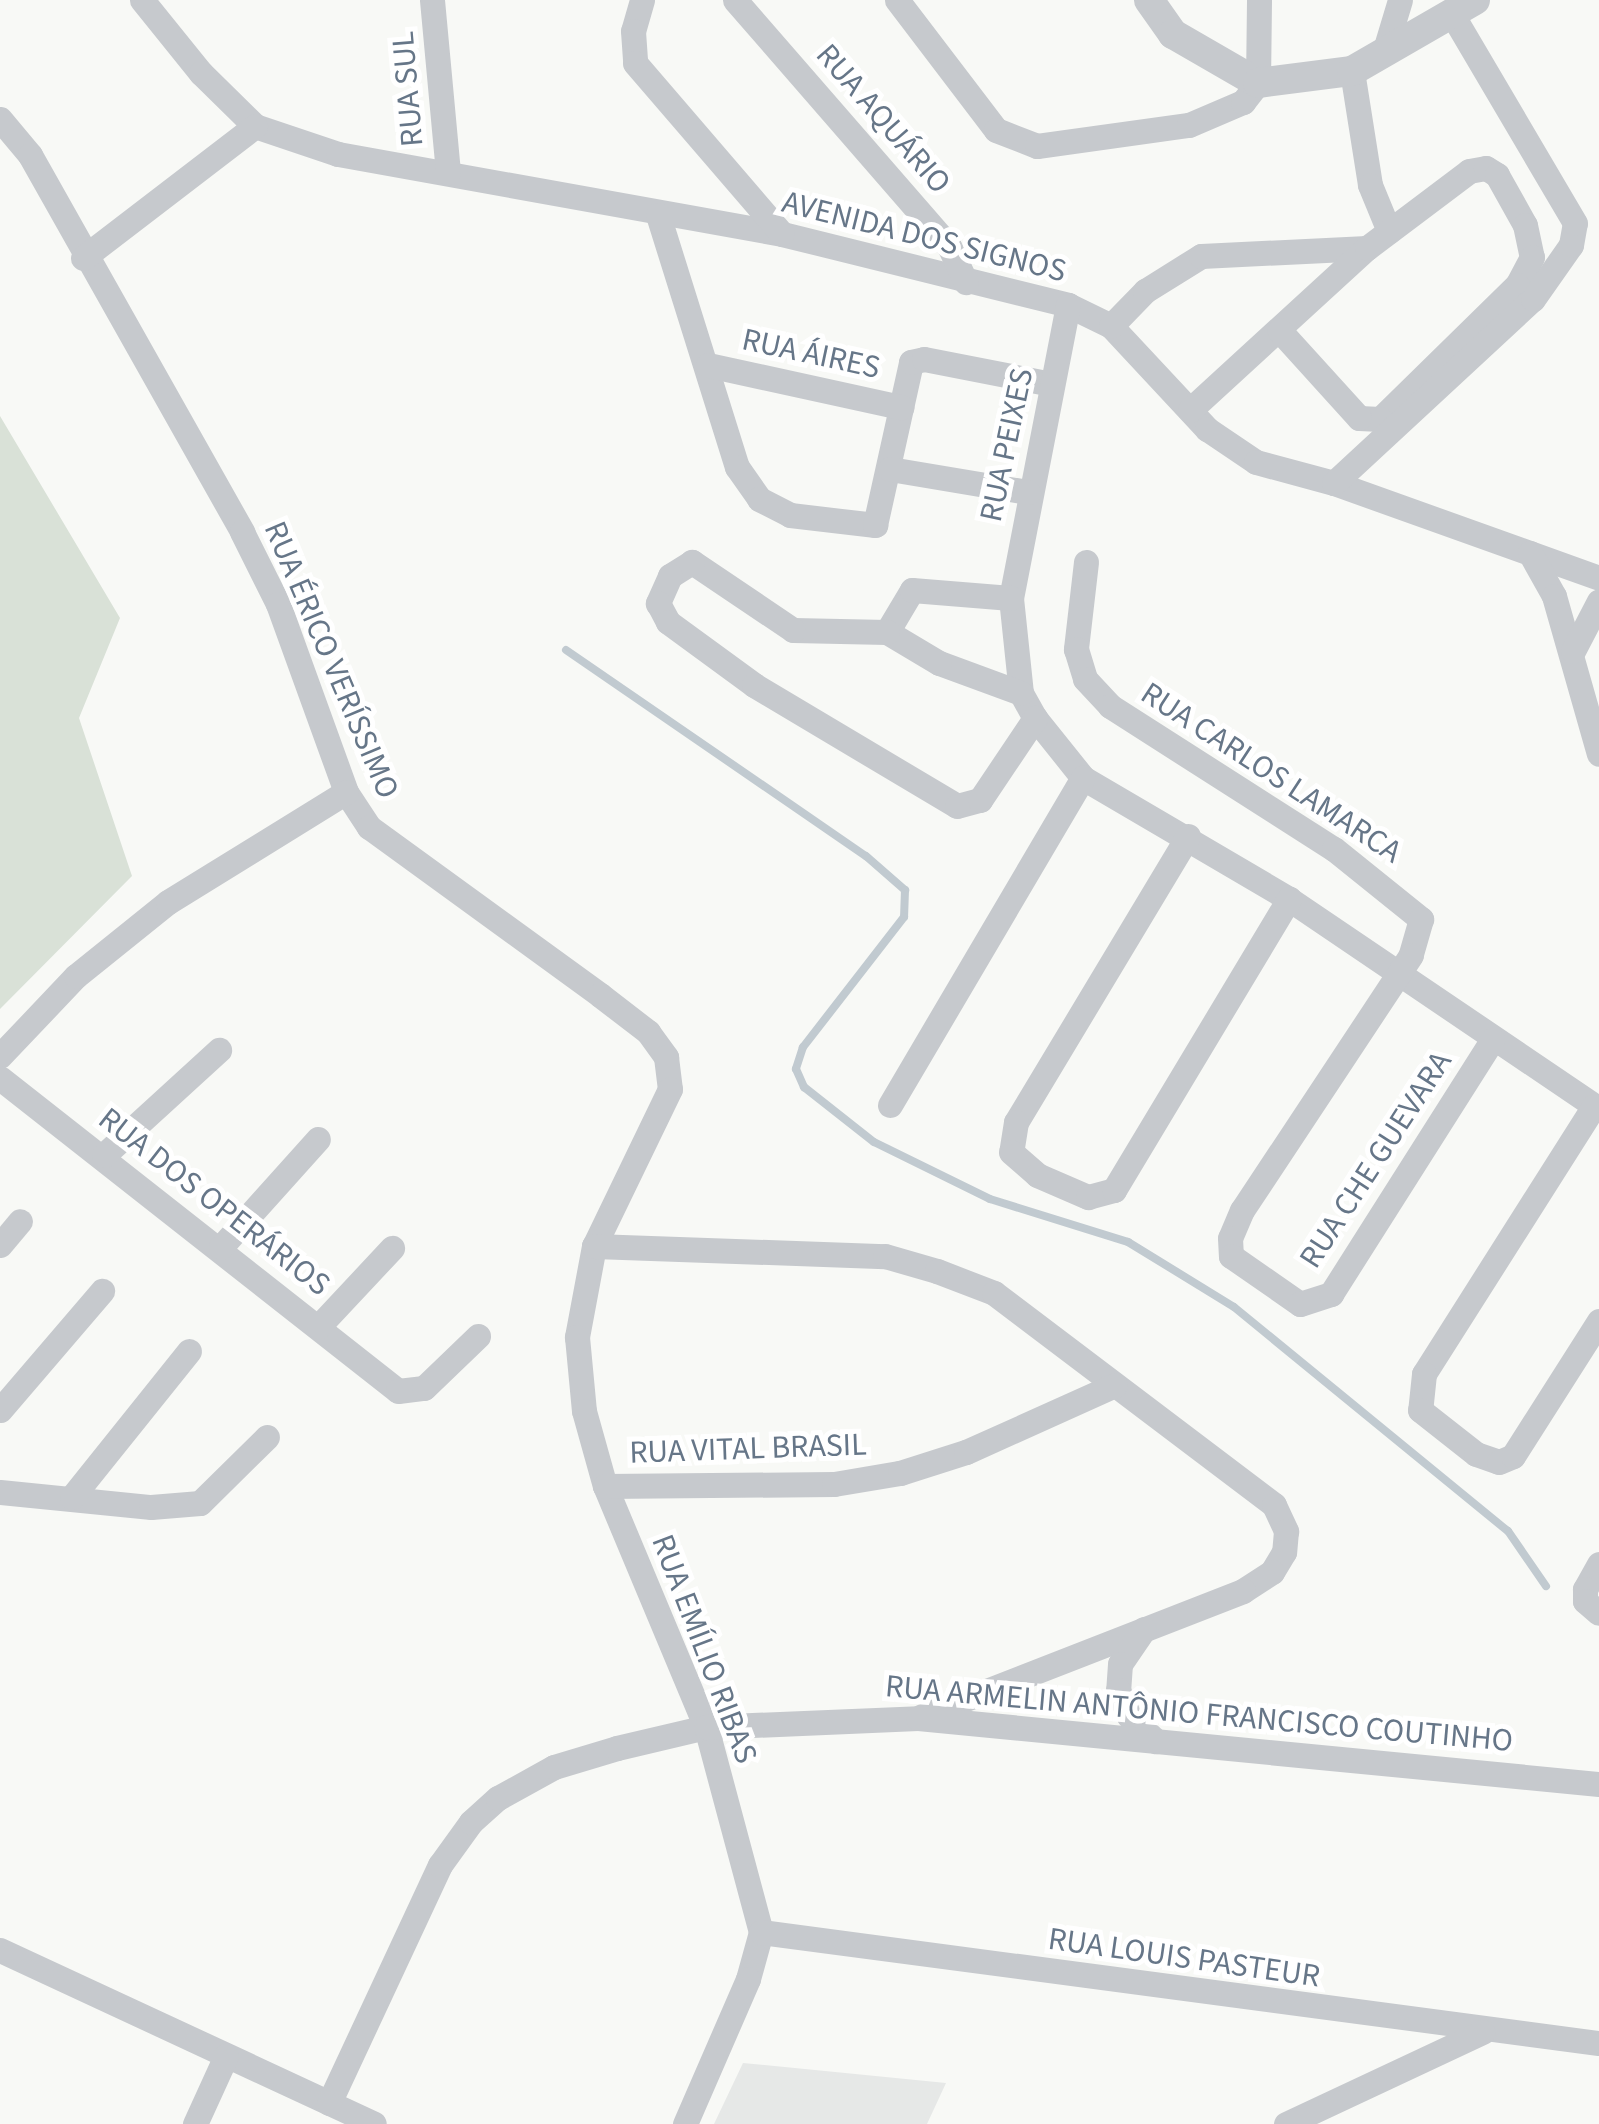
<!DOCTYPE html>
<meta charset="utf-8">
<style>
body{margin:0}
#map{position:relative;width:1599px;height:2124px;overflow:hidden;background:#f8f9f6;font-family:"Source Sans 3",sans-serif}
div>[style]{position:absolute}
.built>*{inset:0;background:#e6e8e7}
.green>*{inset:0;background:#d9e1d7}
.stream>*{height:8px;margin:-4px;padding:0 4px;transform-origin:4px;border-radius:4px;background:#c1cad0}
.minor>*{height:25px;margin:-12.5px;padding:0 12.5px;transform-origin:12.5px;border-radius:12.5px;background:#c6c9cd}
.tertiary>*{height:30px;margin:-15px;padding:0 15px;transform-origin:15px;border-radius:15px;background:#c6c9cd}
span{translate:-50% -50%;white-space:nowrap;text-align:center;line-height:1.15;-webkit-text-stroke:10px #fff;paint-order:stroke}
.street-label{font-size:32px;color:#667688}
</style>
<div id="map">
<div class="built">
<div style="clip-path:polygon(743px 2063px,946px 2083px,927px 2124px,714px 2124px)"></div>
</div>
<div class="green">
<div style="clip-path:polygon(0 416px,120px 618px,79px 718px,132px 876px,0 1009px)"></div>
</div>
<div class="stream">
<div style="left:566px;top:650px;width:364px;rotate:34.5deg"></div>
<div style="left:866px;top:856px;width:52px;rotate:41.1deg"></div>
<div style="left:905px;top:890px;width:27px;rotate:92deg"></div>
<div style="left:904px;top:917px;width:165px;rotate:127.8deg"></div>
<div style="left:803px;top:1047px;width:23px;rotate:108deg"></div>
<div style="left:796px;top:1069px;width:20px;rotate:66deg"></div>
<div style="left:804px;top:1087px;width:89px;rotate:38.2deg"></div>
<div style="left:874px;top:1142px;width:129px;rotate:26.2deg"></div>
<div style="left:990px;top:1199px;width:145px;rotate:17.3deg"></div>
<div style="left:1128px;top:1242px;width:124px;rotate:31.5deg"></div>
<div style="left:1234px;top:1307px;width:354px;rotate:39.3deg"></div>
<div style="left:1508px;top:1531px;width:67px;rotate:55.4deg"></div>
</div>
<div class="minor">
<div style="left:142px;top:0;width:94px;rotate:51.1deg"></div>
<div style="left:201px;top:73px;width:76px;rotate:44.5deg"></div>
<div style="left:255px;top:126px;width:88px;rotate:18.6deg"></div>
<div style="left:338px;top:154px;width:451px;rotate:10.2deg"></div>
<div style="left:782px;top:234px;width:295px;rotate:13.9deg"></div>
<div style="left:1068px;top:305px;width:48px;rotate:26deg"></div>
<div style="left:1111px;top:326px;width:141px;rotate:47deg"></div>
<div style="left:1207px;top:429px;width:59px;rotate:34deg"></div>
<div style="left:1256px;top:462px;width:81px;rotate:15.1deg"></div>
<div style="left:1334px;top:483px;width:282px;rotate:19.7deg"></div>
<div style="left:432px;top:0;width:173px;rotate:84.7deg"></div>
<div style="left:642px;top:0;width:32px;rotate:106deg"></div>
<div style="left:633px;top:31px;width:32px;rotate:86deg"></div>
<div style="left:635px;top:63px;width:225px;rotate:49.3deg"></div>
<div style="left:735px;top:0;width:326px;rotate:49deg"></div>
<div style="left:949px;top:246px;width:40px;rotate:65deg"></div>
<div style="left:897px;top:0;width:163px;rotate:52.7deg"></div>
<div style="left:996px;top:130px;width:44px;rotate:21.3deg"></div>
<div style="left:1037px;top:146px;width:153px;rotate:-7.9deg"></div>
<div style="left:1189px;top:125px;width:59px;rotate:-23.1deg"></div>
<div style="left:1243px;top:102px;width:24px;rotate:-52deg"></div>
<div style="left:1258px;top:83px;width:83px;rotate:-89.3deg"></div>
<div style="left:1384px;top:53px;width:55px;rotate:-73.2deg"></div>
<div style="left:1352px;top:71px;width:115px;rotate:81deg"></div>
<div style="left:1370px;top:185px;width:50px;rotate:67.6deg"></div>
<div style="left:0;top:119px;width:47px;rotate:50.2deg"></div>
<div style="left:30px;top:155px;width:433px;rotate:60.6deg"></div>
<div style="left:242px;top:532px;width:80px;rotate:63.4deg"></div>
<div style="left:278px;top:604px;width:200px;rotate:70.1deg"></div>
<div style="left:346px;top:792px;width:42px;rotate:56.7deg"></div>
<div style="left:369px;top:827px;width:286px;rotate:36deg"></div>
<div style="left:600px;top:995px;width:61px;rotate:37.6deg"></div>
<div style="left:648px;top:1032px;width:31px;rotate:54deg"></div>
<div style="left:666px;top:1057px;width:32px;rotate:83deg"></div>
<div style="left:670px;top:1089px;width:174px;rotate:115.8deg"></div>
<div style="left:594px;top:1246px;width:93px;rotate:100.6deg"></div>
<div style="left:577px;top:1337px;width:74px;rotate:84.6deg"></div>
<div style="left:584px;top:1411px;width:78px;rotate:74.4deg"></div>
<div style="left:605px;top:1486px;width:261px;rotate:67.3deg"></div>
<div style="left:706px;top:1727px;width:212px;rotate:75deg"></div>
<div style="left:761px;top:1932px;width:49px;rotate:105.5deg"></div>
<div style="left:748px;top:1979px;width:158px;rotate:113.5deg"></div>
<div style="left:658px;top:215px;width:264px;rotate:72.6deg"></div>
<div style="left:737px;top:467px;width:39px;rotate:55deg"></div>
<div style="left:759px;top:499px;width:35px;rotate:27deg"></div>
<div style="left:790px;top:515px;width:86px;rotate:6.7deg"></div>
<div style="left:875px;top:525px;width:167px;rotate:-77.5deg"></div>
<div style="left:911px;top:362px;width:13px;rotate:-13deg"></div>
<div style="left:924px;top:359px;width:130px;rotate:11.1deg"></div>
<div style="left:83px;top:258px;width:217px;rotate:-37.5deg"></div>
<div style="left:1068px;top:305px;width:298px;rotate:101deg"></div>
<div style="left:1011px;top:598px;width:96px;rotate:84deg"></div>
<div style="left:1021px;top:693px;width:29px;rotate:61deg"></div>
<div style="left:1035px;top:718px;width:77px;rotate:51.3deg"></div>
<div style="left:1083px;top:778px;width:239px;rotate:30.4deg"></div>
<div style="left:1289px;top:899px;width:374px;rotate:34.1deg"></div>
<div style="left:1111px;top:326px;width:49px;rotate:-45.8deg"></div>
<div style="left:1145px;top:291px;width:66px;rotate:-32deg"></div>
<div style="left:1201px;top:256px;width:166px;rotate:-2.8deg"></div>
<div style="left:708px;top:365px;width:198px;rotate:12.3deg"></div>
<div style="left:1190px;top:410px;width:240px;rotate:-42.5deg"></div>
<div style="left:1367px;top:248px;width:128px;rotate:-37deg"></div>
<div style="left:1469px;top:171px;width:17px;rotate:-10deg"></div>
<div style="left:1486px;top:168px;width:13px;rotate:32deg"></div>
<div style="left:1497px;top:175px;width:57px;rotate:60.8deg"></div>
<div style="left:1525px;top:225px;width:33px;rotate:78deg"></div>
<div style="left:1532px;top:257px;width:32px;rotate:118deg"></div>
<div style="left:1517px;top:285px;width:192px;rotate:135.6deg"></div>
<div style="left:1380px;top:419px;width:21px;rotate:-177deg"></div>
<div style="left:1359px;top:418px;width:118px;rotate:-132.2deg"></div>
<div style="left:890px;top:469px;width:140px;rotate:9.5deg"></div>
<div style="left:1334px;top:483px;width:271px;rotate:-42.8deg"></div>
<div style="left:1533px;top:299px;width:66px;rotate:-54.9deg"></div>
<div style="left:1571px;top:245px;width:22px;rotate:-80deg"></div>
<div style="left:1575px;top:223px;width:243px;rotate:-120.5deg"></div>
<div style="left:1530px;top:553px;width:49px;rotate:60.8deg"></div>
<div style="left:1554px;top:596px;width:164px;rotate:74.1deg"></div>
<div style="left:1086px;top:562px;width:88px;rotate:96.6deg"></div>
<div style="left:1076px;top:649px;width:31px;rotate:73deg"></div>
<div style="left:1085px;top:679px;width:37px;rotate:47deg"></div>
<div style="left:1110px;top:706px;width:266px;rotate:32.6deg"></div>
<div style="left:1334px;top:849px;width:112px;rotate:38.8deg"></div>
<div style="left:1421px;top:919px;width:37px;rotate:106deg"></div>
<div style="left:1411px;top:955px;width:306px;rotate:123.5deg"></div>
<div style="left:1242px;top:1210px;width:30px;rotate:113deg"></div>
<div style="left:1230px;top:1238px;width:18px;rotate:87deg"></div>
<div style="left:1231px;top:1256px;width:84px;rotate:34.8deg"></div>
<div style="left:1300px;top:1304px;width:33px;rotate:-18deg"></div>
<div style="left:1331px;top:1294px;width:301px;rotate:-57.6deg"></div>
<div style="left:887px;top:632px;width:49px;rotate:-59.2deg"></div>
<div style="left:912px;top:590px;width:99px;rotate:4.6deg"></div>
<div style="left:1573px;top:651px;width:56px;rotate:-62.5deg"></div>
<div style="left:1021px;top:693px;width:87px;rotate:-159.9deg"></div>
<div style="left:939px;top:663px;width:61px;rotate:-149.2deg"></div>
<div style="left:887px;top:632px;width:94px;rotate:-178.8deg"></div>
<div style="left:793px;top:630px;width:122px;rotate:-146deg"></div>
<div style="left:692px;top:562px;width:26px;rotate:148deg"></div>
<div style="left:670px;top:576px;width:30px;rotate:114deg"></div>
<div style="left:658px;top:603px;width:21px;rotate:62deg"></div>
<div style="left:668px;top:622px;width:107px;rotate:36.2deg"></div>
<div style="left:754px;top:685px;width:236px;rotate:30.8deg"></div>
<div style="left:957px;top:806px;width:24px;rotate:-15deg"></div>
<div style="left:980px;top:800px;width:99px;rotate:-56.1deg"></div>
<div style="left:1188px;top:836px;width:334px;rotate:121deg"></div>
<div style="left:1016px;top:1122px;width:30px;rotate:99deg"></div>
<div style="left:1011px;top:1152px;width:35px;rotate:41deg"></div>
<div style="left:1037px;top:1175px;width:56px;rotate:23.3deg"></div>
<div style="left:1088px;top:1197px;width:27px;rotate:-15deg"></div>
<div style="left:1114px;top:1190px;width:340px;rotate:-59deg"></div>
<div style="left:0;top:1056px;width:110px;rotate:-46.5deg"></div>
<div style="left:76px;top:976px;width:118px;rotate:-38.8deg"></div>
<div style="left:168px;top:902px;width:209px;rotate:-31.7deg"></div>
<div style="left:0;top:1078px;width:506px;rotate:38.18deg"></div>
<div style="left:398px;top:1391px;width:26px;rotate:-7deg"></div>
<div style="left:424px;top:1388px;width:75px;rotate:-43.9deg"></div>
<div style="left:890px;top:1105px;width:380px;rotate:-59.5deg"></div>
<div style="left:1594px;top:1106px;width:317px;rotate:122.4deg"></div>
<div style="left:1424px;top:1374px;width:36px;rotate:96deg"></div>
<div style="left:1420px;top:1410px;width:71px;rotate:38.2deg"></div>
<div style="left:1476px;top:1454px;width:24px;rotate:19deg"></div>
<div style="left:1499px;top:1462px;width:15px;rotate:-23deg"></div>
<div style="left:1513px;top:1456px;width:160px;rotate:-57.5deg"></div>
<div style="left:104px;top:1155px;width:156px;rotate:-42.4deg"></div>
<div style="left:0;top:1245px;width:31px;rotate:-50deg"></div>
<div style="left:594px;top:1246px;width:291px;rotate:2deg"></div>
<div style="left:885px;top:1256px;width:54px;rotate:16.1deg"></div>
<div style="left:937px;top:1271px;width:61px;rotate:21.1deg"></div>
<div style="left:994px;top:1293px;width:351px;rotate:37.1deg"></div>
<div style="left:1274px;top:1505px;width:29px;rotate:65deg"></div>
<div style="left:1286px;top:1531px;width:21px;rotate:95deg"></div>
<div style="left:1284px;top:1552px;width:23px;rotate:121deg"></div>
<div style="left:1272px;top:1572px;width:35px;rotate:147deg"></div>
<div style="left:1243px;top:1591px;width:344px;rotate:158.7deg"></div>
<div style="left:221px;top:1247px;width:145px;rotate:-48.1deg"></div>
<div style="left:319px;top:1326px;width:107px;rotate:-46.9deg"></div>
<div style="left:0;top:1410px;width:157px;rotate:-49.4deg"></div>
<div style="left:605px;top:1486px;width:229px;rotate:-0.5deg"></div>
<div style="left:834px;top:1484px;width:67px;rotate:-9.5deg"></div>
<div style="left:900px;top:1473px;width:69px;rotate:-17.7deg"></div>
<div style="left:966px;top:1452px;width:163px;rotate:-24.2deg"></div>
<div style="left:0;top:1492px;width:152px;rotate:5.7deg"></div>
<div style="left:151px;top:1507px;width:49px;rotate:-4.7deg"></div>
<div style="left:200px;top:1503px;width:94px;rotate:-44.6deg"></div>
<div style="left:72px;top:1497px;width:187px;rotate:-51.3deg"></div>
<div style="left:1599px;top:1564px;width:29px;rotate:119deg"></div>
<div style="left:1585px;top:1589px;width:12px;rotate:90deg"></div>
<div style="left:1585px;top:1601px;width:18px;rotate:41deg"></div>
<div style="left:1144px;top:1629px;width:42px;rotate:124.4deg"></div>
<div style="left:1120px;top:1664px;width:26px;rotate:94deg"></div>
<div style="left:1118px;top:1690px;width:28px;rotate:67deg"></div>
<div style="left:1129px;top:1716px;width:37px;rotate:43deg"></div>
<div style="left:761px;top:1932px;width:845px;rotate:7.55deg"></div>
<div style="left:0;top:1950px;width:412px;rotate:24.9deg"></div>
<div style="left:329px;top:2103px;width:263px;rotate:-65deg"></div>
<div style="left:440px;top:1865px;width:53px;rotate:-54.2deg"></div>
<div style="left:471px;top:1822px;width:36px;rotate:-42deg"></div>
<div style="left:498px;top:1798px;width:64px;rotate:-29deg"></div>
<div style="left:554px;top:1767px;width:66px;rotate:-16.8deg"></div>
<div style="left:617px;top:1748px;width:91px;rotate:-13.3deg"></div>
<div style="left:706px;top:1727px;width:212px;rotate:-2.4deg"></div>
<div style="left:918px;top:1718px;width:684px;rotate:5.54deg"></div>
<div style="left:195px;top:2124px;width:75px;rotate:-65.5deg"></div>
<div style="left:1286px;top:2124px;width:217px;rotate:-25.1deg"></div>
</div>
<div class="tertiary">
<div style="left:1149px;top:0;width:42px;rotate:54.8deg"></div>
<div style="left:1173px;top:34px;width:98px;rotate:30deg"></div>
<div style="left:1258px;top:83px;width:95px;rotate:-7.3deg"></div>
<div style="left:1352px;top:71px;width:142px;rotate:-30deg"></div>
</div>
<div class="street-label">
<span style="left:408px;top:89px;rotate:-95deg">RUA SUL</span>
<span style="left:883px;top:119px;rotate:49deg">RUA AQUÁRIO</span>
<span style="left:924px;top:237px;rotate:14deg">AVENIDA DOS SIGNOS</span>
<span style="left:811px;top:354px;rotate:12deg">RUA ÁIRES</span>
<span style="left:1007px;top:445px;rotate:-78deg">RUA PEIXES</span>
<span style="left:331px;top:660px;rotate:67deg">RUA ÉRICO VERÍSSIMO</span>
<span style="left:1271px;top:773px;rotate:33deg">RUA CARLOS LAMARCA</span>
<span style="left:1376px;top:1160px;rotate:-57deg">RUA CHE GUEVARA</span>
<span style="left:214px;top:1202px;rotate:38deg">RUA DOS OPERÁRIOS</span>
<span style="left:748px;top:1449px;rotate:-2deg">RUA VITAL BRASIL</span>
<span style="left:704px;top:1649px;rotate:69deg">RUA EMÍLIO RIBAS</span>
<span style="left:1199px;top:1714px;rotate:5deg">RUA ARMELIN ANTÔNIO FRANCISCO COUTINHO</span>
<span style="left:1184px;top:1958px;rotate:8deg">RUA LOUIS PASTEUR</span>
</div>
</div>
